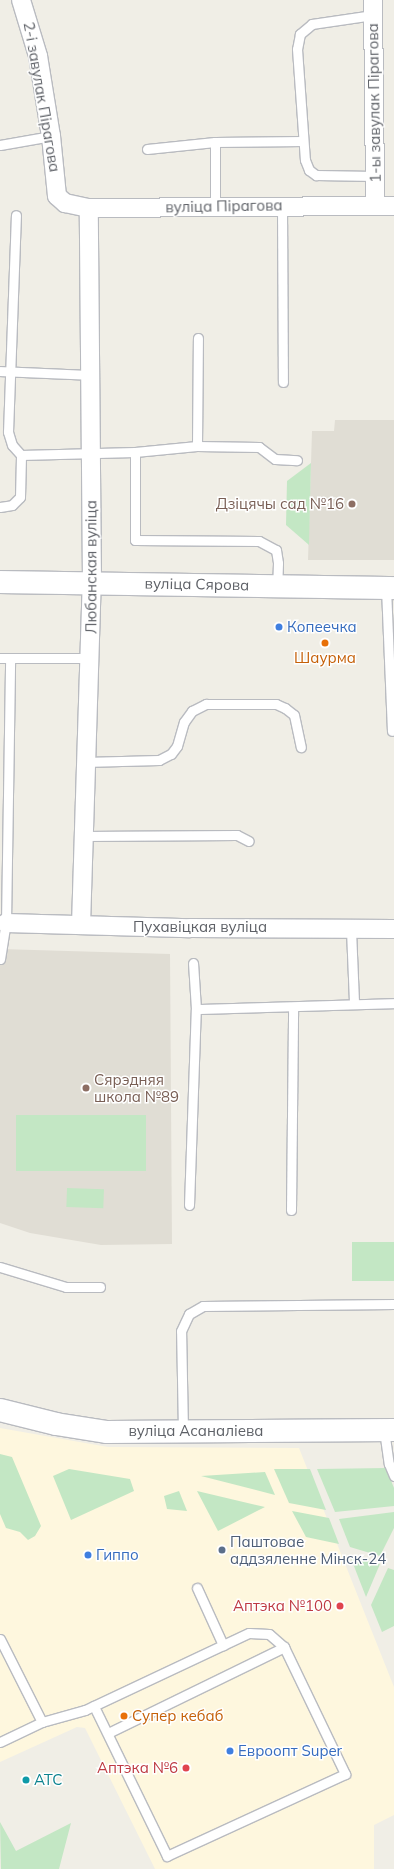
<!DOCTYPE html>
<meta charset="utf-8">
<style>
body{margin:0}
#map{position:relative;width:394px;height:1869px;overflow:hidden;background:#f0eee6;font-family:Mulish,sans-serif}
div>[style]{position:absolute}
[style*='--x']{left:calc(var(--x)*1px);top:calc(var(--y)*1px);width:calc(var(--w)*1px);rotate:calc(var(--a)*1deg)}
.commercial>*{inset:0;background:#fef7de}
.education>*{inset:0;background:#e0ddd4}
.green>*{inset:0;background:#c3e7c4;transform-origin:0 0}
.roads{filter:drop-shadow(1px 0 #b9bbc0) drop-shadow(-1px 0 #b9bbc0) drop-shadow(0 1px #b9bbc0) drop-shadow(0 -1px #b9bbc0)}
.lane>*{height:9px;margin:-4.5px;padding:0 4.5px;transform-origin:4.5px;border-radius:4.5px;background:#fff}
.street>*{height:18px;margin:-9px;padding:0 9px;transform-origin:9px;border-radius:9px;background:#fff}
.secondary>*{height:22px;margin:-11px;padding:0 11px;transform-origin:11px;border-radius:11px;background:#fff}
.dots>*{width:11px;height:11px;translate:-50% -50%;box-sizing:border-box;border:2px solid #fff;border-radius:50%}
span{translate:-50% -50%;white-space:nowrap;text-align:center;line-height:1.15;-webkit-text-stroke:3px #fff;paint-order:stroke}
.street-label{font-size:15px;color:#5e6167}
.education-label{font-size:15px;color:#785e54}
.right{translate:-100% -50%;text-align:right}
.left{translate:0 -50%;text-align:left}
.shop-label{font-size:15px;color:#366cbe}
.food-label{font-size:15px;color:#c56008}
.service-label{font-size:15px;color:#4e5e75}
.health-label{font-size:15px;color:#be3a42}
.culture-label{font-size:15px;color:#0d838f}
</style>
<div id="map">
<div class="commercial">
<div style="clip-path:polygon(0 1428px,108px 1447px,299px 1448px,394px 1687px,394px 1815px,374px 1825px,374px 1869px,155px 1869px,85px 1728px,77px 1727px,0 1762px)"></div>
</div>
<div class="education">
<div style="clip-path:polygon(335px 420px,394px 420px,394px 560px,308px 560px,312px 431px,334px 431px)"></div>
<div style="clip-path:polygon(0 949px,170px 954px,172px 1244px,101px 1245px,30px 1233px,0 1223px)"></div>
</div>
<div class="green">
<div style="clip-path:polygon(311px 463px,309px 545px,286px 525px,287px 481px)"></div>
<div style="left:16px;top:1115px;width:130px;height:56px"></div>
<div style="left:67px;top:1188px;width:37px;height:19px;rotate:2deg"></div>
<div style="left:394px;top:1242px;width:39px;height:42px;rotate:90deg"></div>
<div style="clip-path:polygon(0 1454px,12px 1457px,41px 1526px,35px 1536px,28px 1540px,20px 1532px,6px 1528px,0 1514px)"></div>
<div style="clip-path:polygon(386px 1468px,394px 1488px,394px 1506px,335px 1512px,317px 1469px)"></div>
<div style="clip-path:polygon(69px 1469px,130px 1479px,134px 1491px,71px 1520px,53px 1476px)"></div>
<div style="clip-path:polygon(274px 1469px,310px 1469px,326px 1510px,289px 1503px)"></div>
<div style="clip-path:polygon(265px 1472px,275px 1495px,201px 1476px)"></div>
<div style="clip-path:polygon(179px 1491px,187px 1511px,167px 1509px,164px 1496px)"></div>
<div style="clip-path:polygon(197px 1491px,265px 1507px,218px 1531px)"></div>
<div style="clip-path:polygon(292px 1511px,329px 1518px,339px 1544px,306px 1537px)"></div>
<div style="clip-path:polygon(394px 1512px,394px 1528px,380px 1556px,350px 1547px,339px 1519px)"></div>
<div style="clip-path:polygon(350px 1556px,380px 1564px,366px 1597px)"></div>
<div style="clip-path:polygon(388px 1568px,394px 1570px,394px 1626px,382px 1632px,371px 1605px)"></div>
<div style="clip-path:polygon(0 1822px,16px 1851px,71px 1823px,59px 1869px,1px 1869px)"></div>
</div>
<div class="roads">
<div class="lane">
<div style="--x:373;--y:15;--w:62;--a:171.6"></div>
<div style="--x:312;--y:24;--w:16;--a:140"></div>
<div style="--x:300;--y:34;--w:15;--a:101"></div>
<div style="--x:297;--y:49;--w:111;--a:85.9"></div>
<div style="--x:305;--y:160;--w:11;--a:68"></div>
<div style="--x:309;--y:170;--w:9;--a:36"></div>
<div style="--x:316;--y:175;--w:59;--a:1"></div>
<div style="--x:0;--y:145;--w:52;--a:-10"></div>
<div style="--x:147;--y:149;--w:68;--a:-5.9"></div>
<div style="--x:215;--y:142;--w:88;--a:-0.7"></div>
<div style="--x:282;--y:205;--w:177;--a:89.7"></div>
<div style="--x:215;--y:207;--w:65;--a:-90"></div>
<div style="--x:0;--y:371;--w:90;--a:2.5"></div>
<div style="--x:197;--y:446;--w:108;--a:-89.5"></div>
<div style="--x:135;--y:452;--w:62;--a:-5.5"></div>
<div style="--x:197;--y:446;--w:62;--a:0.9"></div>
<div style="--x:259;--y:447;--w:20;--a:37"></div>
<div style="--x:275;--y:459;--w:22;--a:3"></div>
<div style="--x:21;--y:455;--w:114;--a:-1.5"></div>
<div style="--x:135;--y:452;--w:88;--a:90"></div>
<div style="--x:135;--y:540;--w:124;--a:0.5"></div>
<div style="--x:259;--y:541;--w:19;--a:28"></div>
<div style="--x:276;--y:550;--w:13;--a:81"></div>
<div style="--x:278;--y:563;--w:23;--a:92"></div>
<div style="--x:0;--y:507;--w:12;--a:-9"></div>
<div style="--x:12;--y:505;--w:11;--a:-45"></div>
<div style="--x:20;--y:497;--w:42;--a:-88.6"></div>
<div style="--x:21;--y:455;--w:13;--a:-132"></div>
<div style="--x:12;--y:445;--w:14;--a:-107"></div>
<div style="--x:8;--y:432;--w:217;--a:-87.9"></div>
<div style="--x:386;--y:588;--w:143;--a:87.6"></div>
<div style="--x:0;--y:658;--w:90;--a:0"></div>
<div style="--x:84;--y:762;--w:75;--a:-1.5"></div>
<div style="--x:159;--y:760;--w:13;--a:-27"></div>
<div style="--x:171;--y:754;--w:10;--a:-53"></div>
<div style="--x:177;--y:746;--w:25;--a:-74"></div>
<div style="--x:184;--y:722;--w:14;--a:-54"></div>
<div style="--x:192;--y:711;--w:16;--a:-27"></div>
<div style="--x:206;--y:704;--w:70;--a:0"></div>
<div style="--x:276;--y:704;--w:10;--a:24"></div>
<div style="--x:285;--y:708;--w:11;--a:38"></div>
<div style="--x:294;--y:715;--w:33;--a:78"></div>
<div style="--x:84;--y:836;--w:153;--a:-0.4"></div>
<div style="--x:237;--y:835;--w:13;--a:27"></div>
<div style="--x:351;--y:930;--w:73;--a:87.6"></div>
<div style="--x:0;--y:959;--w:36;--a:-81"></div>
<div style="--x:6;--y:923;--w:265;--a:-89.1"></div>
<div style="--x:196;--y:1009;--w:198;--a:-1.7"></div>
<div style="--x:189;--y:1205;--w:196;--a:-88"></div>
<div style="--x:196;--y:1009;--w:46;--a:-93.7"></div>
<div style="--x:291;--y:1210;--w:203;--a:-89.4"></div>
<div style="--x:0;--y:1267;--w:69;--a:16.9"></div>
<div style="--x:66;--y:1287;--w:34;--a:0"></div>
<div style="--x:384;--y:1430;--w:34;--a:82"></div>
<div style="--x:389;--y:1464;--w:13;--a:67"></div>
<div style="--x:183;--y:1431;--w:100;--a:-91.1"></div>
<div style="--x:181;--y:1331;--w:19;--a:-65"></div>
<div style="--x:189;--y:1314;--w:16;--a:-30"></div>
<div style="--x:203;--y:1306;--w:191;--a:-0.6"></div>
<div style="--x:197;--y:1588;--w:63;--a:65.5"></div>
<div style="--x:0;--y:1639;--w:93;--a:63.2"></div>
<div style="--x:42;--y:1722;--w:45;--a:-15.6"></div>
<div style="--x:85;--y:1710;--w:181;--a:-25.2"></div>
<div style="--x:249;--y:1633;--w:20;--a:3"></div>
<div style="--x:269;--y:1634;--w:20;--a:41"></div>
<div style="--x:284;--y:1647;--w:141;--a:64.3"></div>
<div style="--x:345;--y:1774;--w:196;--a:155.3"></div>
<div style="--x:167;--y:1856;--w:167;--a:-116"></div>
<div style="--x:108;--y:1733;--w:196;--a:-26"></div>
<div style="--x:0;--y:1742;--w:47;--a:-25.5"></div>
</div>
<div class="street">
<div style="--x:21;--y:0;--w:59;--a:73.1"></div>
<div style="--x:38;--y:56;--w:81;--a:80.8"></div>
<div style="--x:51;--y:136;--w:60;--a:84.3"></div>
<div style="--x:57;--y:196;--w:11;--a:41"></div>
<div style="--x:65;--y:203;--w:25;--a:12"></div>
<div style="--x:89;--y:208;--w:305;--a:-0.4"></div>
<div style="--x:373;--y:0;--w:205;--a:89.4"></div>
<div style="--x:6;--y:923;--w:184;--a:1.6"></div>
<div style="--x:190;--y:928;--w:204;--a:0.3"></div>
<div style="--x:81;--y:925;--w:343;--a:-88.2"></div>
<div style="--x:92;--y:582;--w:374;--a:-90.5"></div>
</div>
<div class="secondary">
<div style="--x:0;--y:582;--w:394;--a:0.9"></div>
<div style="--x:0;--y:1410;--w:58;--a:14"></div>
<div style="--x:56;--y:1424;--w:52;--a:8.9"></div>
<div style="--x:107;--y:1432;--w:287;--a:-0.4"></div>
</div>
</div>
<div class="dots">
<div style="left:352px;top:504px;background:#8d6e63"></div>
<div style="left:279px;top:627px;background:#3f7fe0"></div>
<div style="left:325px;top:643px;background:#e8710a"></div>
<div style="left:86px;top:1088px;background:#8d6e63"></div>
<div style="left:222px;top:1550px;background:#5c6f8a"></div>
<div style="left:88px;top:1555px;background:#3f7fe0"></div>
<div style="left:340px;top:1606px;background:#e0444e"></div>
<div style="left:124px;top:1716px;background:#e8710a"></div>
<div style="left:230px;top:1751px;background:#3f7fe0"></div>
<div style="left:186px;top:1768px;background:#e0444e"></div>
<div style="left:26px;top:1780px;background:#0f9aa8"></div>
</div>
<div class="street-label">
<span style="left:42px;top:97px;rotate:80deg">2-і завулак Пірагова</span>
<span style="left:374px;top:103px;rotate:-91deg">1-ы завулак Пірагова</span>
<span style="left:224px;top:206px;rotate:-1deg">вуліца Пірагова</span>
<span style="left:91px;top:567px;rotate:-90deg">Любанская вуліца</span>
<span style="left:197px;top:584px;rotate:1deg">вуліца Сярова</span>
<span style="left:200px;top:927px">Пухавіцкая вуліца</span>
<span style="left:196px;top:1431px">вуліца Асаналіева</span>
</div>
<div class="education-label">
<span class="right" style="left:344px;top:504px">Дзіцячы сад №16</span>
<span class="left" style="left:94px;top:1088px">Сярэдняя<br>школа №89</span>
</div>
<div class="shop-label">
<span class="left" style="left:287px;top:627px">Копеечка</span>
<span class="left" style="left:96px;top:1555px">Гиппо</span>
<span class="left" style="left:238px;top:1751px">Евроопт Super</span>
</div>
<div class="food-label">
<span style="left:325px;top:658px">Шаурма</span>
<span class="left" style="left:132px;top:1716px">Супер кебаб</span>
</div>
<div class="service-label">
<span class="left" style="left:230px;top:1550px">Паштовае<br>аддзяленне Мінск-24</span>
</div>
<div class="health-label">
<span class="right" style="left:332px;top:1606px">Аптэка №100</span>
<span class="right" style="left:178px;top:1768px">Аптэка №6</span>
</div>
<div class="culture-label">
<span class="left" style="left:34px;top:1780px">АТС</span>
</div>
</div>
